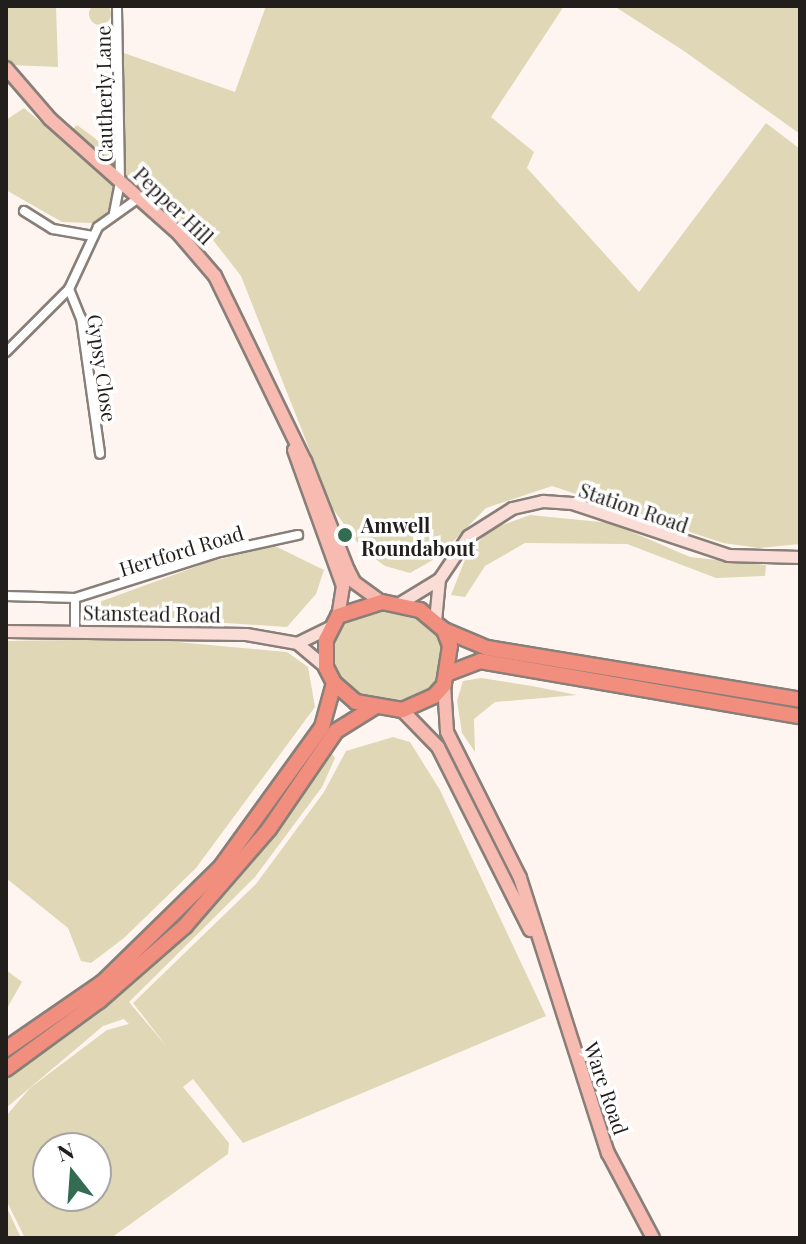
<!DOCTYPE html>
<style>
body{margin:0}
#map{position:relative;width:806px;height:1244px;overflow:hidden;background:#fff5f0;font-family:"Playfair Display",serif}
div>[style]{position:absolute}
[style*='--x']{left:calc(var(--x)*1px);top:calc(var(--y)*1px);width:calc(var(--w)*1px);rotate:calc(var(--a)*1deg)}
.green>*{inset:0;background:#dfd7b5}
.round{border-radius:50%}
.roads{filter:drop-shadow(2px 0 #897f79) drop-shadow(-2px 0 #897f79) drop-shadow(0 2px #897f79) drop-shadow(0 -2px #897f79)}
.street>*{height:8px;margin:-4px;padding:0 4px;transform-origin:4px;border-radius:4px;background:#fff}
.secondary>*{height:11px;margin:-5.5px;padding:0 5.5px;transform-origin:5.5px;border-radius:5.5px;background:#fbddd8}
.primary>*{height:12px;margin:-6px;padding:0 6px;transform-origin:6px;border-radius:6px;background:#f7bbb2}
.highway>*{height:14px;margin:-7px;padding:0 7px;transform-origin:7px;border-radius:7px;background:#f18e7e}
.dots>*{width:22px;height:22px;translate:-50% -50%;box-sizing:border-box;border:4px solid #fff;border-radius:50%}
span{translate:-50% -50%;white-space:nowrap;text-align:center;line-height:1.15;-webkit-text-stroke:7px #fff;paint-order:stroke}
.street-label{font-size:20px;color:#221e1c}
.poi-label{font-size:20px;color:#221e1c;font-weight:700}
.left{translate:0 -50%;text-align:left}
.frame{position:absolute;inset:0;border:8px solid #221e1c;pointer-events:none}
.north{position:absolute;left:32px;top:1132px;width:80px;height:80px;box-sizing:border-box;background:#fff;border:2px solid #a7a5a4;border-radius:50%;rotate:343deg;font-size:22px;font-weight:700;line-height:32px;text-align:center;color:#221e1c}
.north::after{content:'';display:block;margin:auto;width:28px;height:36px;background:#346c53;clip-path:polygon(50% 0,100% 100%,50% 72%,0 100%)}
</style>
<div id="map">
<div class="green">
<div class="round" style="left:89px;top:3px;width:22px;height:22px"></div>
<div style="clip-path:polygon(6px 6px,56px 6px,58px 67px,11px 65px,6px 58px)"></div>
<div style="clip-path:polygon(266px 6px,564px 6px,491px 117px,534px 152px,527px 168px,639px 292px,766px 123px,800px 149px,800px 544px,759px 548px,723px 543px,552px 486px,486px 508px,438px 557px,410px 573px,385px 566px,362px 549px,333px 509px,241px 276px,202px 226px,196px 241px,125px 176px,124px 53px,235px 92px)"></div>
<div style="clip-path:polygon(614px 6px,800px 6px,800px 134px,684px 51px)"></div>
<div style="clip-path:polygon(24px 108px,117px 187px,115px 206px,105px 215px,92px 223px,62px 222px,6px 190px,6px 120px)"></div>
<div style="clip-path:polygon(77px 125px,115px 153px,115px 166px,71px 131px)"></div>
<div style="clip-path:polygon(530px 515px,611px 523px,690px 557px,766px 565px,765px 576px,716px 578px,627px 544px,525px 543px,485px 566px,465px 597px,451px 595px,468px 552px,491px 529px)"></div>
<div style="clip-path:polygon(275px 546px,324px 570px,316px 594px,287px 627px,89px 614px,91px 605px,209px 562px)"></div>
<div style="clip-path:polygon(375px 607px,411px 612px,436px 629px,443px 642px,444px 672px,432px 692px,397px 706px,352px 695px,333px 671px,332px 640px,339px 627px,349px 617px)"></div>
<div style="clip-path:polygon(145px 639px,287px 652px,308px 667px,315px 707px,196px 868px,124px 938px,91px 963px,81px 961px,68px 928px,6px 878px,6px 641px)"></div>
<div style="clip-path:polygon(481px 678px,532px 686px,577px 695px,495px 702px,474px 719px,475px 752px,462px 733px,457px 701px,463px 681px)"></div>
<div style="clip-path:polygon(evenodd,393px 737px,410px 742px,440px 790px,546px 1016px,243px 1143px,193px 1079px,183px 1087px,229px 1143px,228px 1154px,111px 1238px,25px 1238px,6px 1200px,6px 1116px,30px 1088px,107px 1030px,129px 1024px,124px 1019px,103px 1026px,6px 1108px,6px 1078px,91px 1015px,205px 914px,332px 754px,335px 758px,322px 787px,255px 877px,129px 1002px,167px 1047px,133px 1003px,256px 884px,324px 792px,346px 751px,393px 737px,48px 1148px,96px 1148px,96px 1196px,48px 1196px,48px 1148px)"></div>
<div style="clip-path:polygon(6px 970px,22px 982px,6px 1010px)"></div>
<div style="clip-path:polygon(6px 1206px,21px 1238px,6px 1238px)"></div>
</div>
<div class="roads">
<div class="street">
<div style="--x:24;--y:211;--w:34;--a:32"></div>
<div style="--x:53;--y:229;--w:39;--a:10"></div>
<div style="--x:114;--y:213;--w:33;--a:-79"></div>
<div style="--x:120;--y:181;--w:175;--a:-91"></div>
<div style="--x:69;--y:289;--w:31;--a:68"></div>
<div style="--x:81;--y:318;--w:137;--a:82"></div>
<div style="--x:6;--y:352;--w:89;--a:-45"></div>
<div style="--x:69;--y:289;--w:68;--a:-64.9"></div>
<div style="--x:98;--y:227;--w:52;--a:-35.5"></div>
<div style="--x:6;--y:596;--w:69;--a:1.7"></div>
<div style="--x:75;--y:598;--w:152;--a:-17.6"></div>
<div style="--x:220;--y:552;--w:80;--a:-12.3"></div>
<div style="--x:75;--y:629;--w:31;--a:-90"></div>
</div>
<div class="secondary">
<div style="--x:398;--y:604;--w:48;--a:-31.4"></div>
<div style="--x:435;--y:621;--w:42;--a:-84.6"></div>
<div style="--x:439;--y:579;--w:52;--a:-56"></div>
<div style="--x:468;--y:536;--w:52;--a:-32.5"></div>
<div style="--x:512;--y:508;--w:32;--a:-13"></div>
<div style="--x:543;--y:501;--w:29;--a:4"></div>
<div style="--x:572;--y:503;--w:164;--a:18.4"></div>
<div style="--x:728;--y:555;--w:72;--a:1.6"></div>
<div style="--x:6;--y:631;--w:240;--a:0.7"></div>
<div style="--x:246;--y:634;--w:52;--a:10"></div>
<div style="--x:297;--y:643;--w:38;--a:40"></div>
<div style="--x:297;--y:643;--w:37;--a:-26"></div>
</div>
<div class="primary">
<div style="--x:6;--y:68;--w:67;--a:49.2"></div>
<div style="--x:50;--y:119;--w:173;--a:41.7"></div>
<div style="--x:179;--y:234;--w:55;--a:49.4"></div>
<div style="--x:215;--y:276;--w:206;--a:64.1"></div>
<div style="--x:305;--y:461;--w:117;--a:68.5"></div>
<div style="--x:348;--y:570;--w:13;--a:63"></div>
<div style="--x:354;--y:582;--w:34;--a:36"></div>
<div style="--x:294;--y:450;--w:145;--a:70.2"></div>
<div style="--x:343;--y:586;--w:30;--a:99"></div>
<div style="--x:444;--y:685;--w:47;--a:86.3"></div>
<div style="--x:447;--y:732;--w:163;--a:63.4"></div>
<div style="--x:520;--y:878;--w:289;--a:72.3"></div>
<div style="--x:608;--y:1153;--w:96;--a:62.1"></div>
<div style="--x:402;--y:710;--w:52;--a:45.8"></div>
<div style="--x:438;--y:747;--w:205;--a:63.3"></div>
</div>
<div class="highway">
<div style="--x:382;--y:602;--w:39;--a:12"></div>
<div style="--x:420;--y:610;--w:31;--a:40"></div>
<div style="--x:444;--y:630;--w:17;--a:69"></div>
<div style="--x:450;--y:646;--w:39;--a:99"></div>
<div style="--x:444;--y:685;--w:15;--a:132"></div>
<div style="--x:434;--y:696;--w:35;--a:156"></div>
<div style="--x:402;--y:710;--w:47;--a:-170.1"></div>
<div style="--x:356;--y:702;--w:29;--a:-139"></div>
<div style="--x:334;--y:683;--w:18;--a:-117"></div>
<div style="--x:326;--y:667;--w:27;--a:-90"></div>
<div style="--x:326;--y:640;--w:27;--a:-63"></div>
<div style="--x:338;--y:616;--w:46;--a:-17.7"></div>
<div style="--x:444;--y:630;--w:47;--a:22.7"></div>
<div style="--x:487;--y:648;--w:317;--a:9.4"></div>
<div style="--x:449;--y:673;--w:33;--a:-21"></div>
<div style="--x:480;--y:661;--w:325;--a:9.8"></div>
<div style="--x:6;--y:1049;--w:118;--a:-34.6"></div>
<div style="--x:103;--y:982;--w:163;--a:-44.3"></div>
<div style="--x:220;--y:868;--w:174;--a:-54.1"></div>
<div style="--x:322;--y:727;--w:46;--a:-74.7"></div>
<div style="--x:6;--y:1069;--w:115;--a:-36.2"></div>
<div style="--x:99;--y:1001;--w:114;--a:-41.1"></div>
<div style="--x:185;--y:926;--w:128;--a:-49.1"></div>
<div style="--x:269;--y:829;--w:119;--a:-55.6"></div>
<div style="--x:336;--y:731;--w:44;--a:-31.9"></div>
</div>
</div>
<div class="dots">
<div style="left:345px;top:535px;background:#346c53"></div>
</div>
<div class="street-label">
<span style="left:103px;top:94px;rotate:-91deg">Cautherly Lane</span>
<span style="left:174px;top:205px;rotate:44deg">Pepper Hill</span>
<span style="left:103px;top:368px;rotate:82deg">Gypsy Close</span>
<span style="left:634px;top:507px;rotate:19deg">Station Road</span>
<span style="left:181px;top:550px;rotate:-17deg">Hertford Road</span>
<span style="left:152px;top:613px;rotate:1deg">Stanstead Road</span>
<span style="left:607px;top:1088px;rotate:71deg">Ware Road</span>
</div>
<div class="poi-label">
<span class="left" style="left:361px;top:536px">Amwell<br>Roundabout</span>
</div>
<div class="frame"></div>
<div class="north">N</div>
</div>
